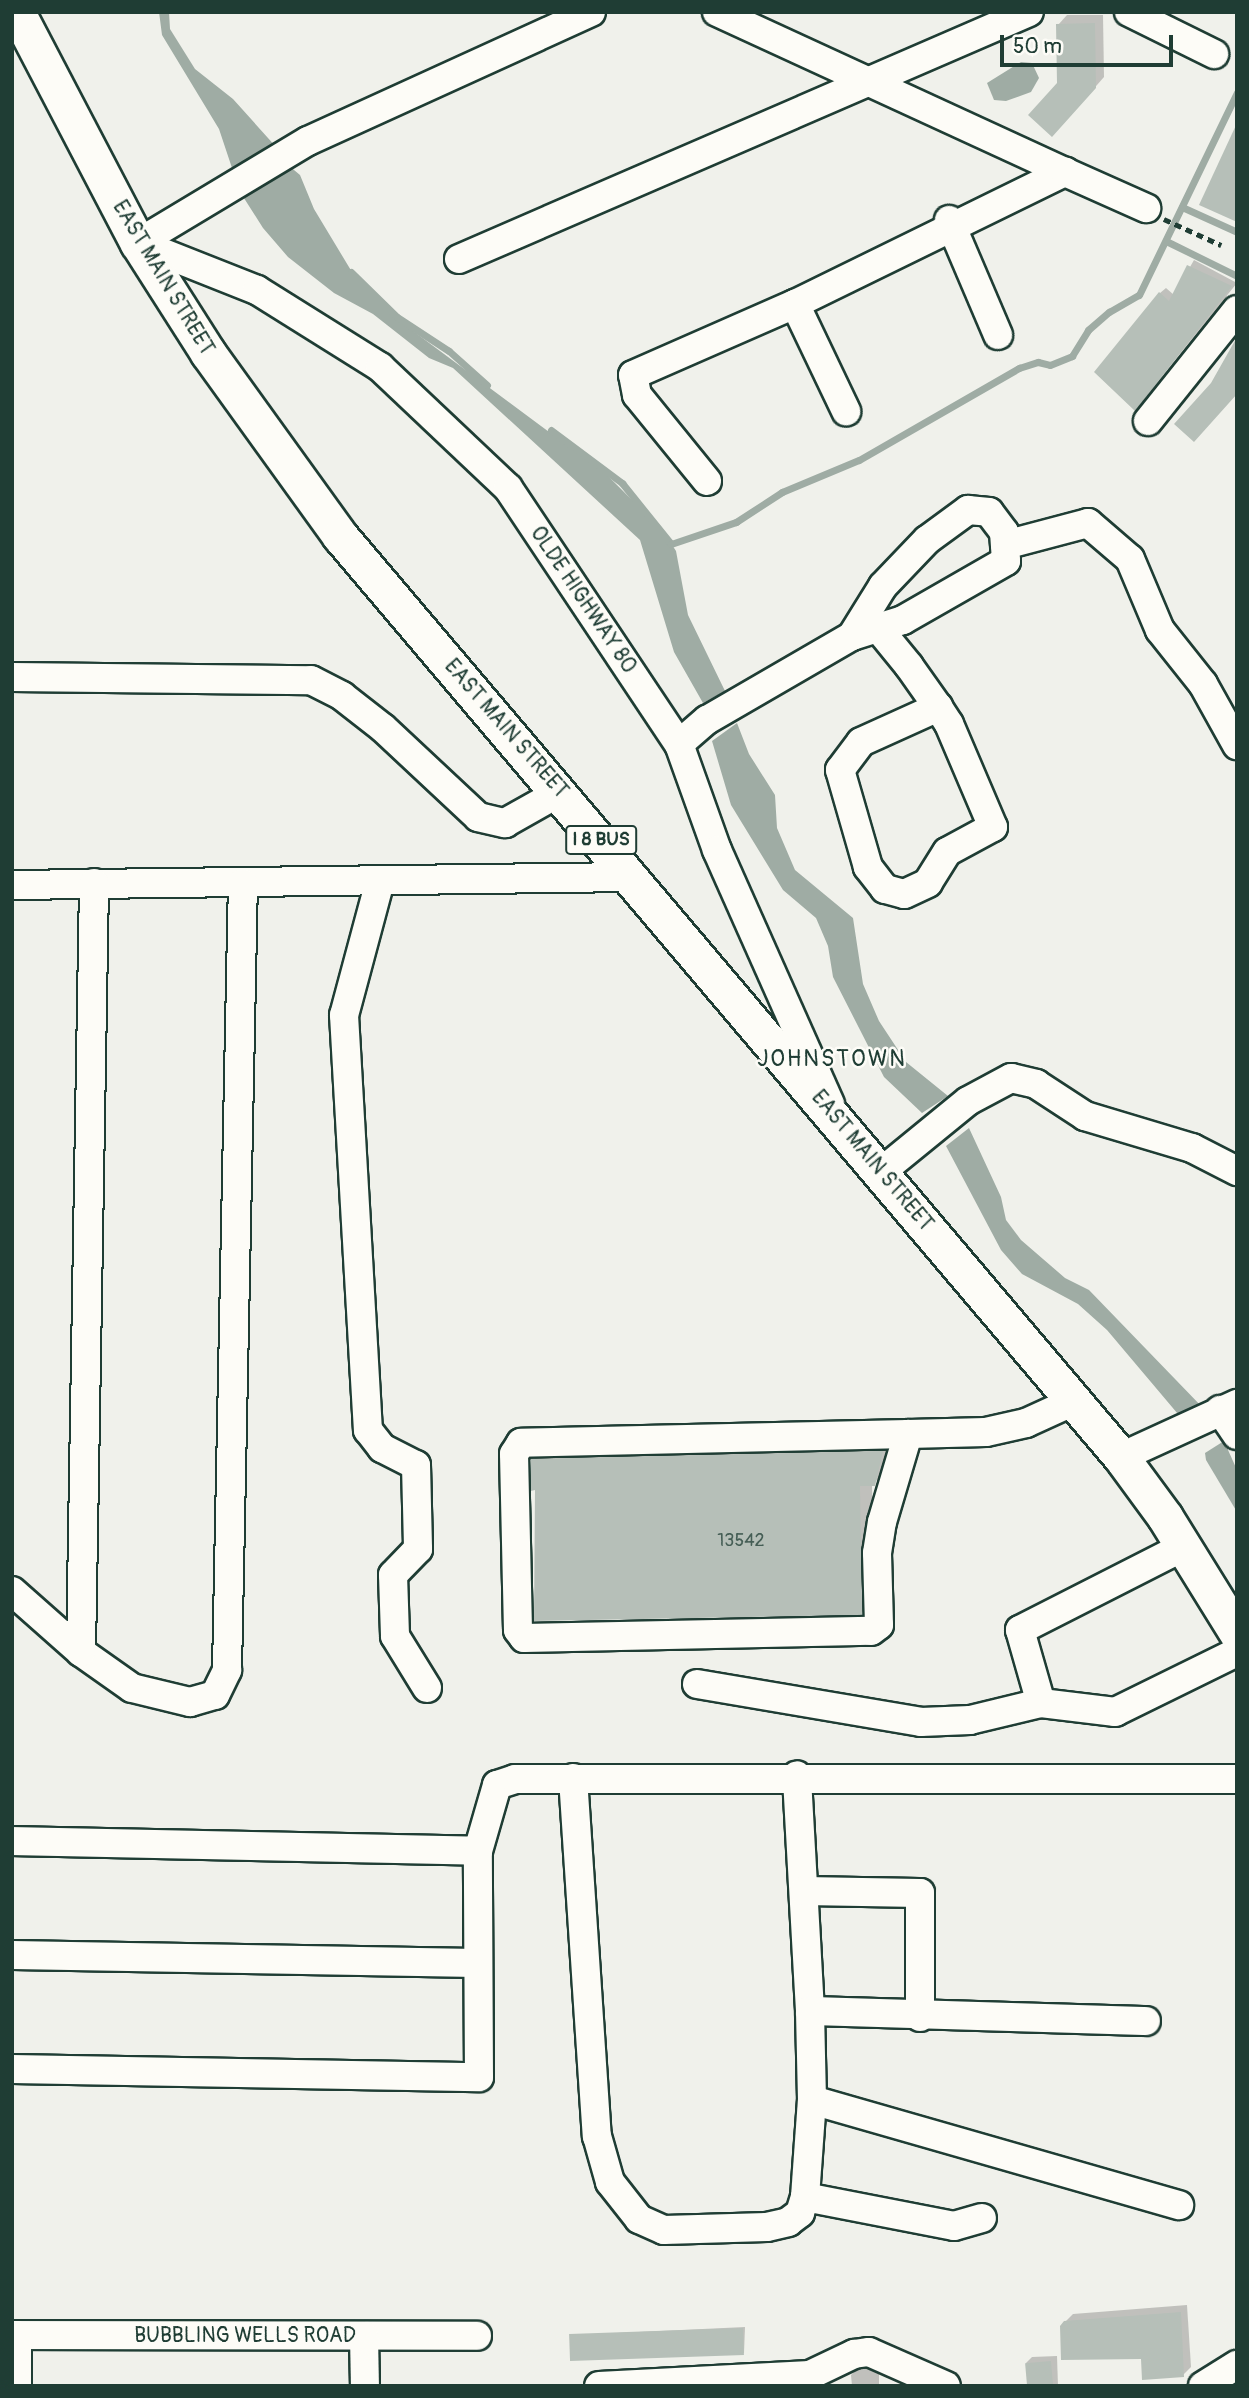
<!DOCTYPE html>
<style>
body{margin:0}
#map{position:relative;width:1249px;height:2398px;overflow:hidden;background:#f0f1eb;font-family:Pangolin,sans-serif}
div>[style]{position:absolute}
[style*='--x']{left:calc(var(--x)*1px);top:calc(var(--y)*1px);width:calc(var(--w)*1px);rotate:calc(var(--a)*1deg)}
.water>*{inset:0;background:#9faca4}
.shadow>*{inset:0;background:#0003}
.stream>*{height:7px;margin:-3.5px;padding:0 3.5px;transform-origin:3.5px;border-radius:3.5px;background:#9faca4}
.building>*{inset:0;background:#b6bfb8;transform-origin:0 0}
.path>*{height:4.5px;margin-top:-2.25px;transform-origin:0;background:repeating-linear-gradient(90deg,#1f3d34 0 7px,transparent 0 12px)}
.roads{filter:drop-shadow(2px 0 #1f3d34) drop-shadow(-2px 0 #1f3d34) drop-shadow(0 2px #1f3d34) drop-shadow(0 -2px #1f3d34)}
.minor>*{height:28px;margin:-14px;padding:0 14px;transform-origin:14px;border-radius:14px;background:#fdfcf7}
.major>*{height:35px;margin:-17.5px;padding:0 17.5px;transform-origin:17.5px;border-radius:17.5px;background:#fdfcf7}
span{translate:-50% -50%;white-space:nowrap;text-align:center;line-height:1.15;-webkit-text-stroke:5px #fdfcf7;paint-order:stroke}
.number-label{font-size:18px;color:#455e55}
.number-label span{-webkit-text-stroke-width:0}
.shield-label span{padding:2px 5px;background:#fdfcf7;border:2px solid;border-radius:5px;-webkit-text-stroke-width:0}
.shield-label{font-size:19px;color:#1f3d34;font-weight:700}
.street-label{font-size:21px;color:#1f3d34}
.neighbourhood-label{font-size:23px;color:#1f3d34;letter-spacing:2px}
.frame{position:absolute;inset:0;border:14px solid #1f3d34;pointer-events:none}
.scale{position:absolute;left:1000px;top:35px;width:173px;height:32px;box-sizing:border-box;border:4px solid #1f3d34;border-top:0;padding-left:9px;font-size:21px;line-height:24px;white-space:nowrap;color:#1f3d34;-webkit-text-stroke:5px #fdfcf7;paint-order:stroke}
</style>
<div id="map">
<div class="water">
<div style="clip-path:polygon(159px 12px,169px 12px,170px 29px,195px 69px,233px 99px,277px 148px,233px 171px,219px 129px,162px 35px)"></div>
<div style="clip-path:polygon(1021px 62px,1032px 63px,1039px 78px,1031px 92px,1006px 101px,994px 100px,987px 83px)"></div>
<div style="clip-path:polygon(288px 165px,300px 175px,314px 209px,355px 277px,409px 328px,607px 475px,663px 531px,676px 551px,688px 615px,725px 691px,703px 703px,674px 652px,640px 540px,453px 368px,429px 358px,373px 314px,334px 293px,288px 257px,263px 228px,242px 195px)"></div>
<div style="clip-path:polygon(737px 723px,749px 754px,775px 795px,777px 828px,795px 870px,853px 918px,863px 984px,879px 1021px,906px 1062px,948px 1096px,922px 1113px,884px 1077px,833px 977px,828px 946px,816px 918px,783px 890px,731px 805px,712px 741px)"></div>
<div style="clip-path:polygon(969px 1128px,1001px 1197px,1006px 1220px,1021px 1240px,1065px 1278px,1089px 1290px,1204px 1409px,1183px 1420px,1107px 1330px,1078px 1304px,1022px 1274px,1001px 1250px,946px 1146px)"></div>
<div style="clip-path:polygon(1224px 1441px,1237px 1470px,1237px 1512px,1206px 1460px,1205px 1453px)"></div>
</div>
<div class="shadow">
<div style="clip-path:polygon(1067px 15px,1103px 15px,1104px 77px,1061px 126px,1058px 25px)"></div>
<div style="clip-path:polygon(1194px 260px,1237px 283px,1140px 403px,1160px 293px,1166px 288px,1174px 295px)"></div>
<div style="clip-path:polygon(894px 1440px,887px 1472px,872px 1484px,874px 1601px,861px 1613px,537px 1489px,533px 1460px,545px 1448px)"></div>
<div style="clip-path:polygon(1187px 2305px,1191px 2367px,1183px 2375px,1065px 2322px,1073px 2314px)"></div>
<div style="clip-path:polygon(745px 2327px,744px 2353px,571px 2338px,574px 2335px)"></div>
<div style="clip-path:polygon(1057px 2356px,1058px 2386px,1028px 2386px,1026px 2363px,1032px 2357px)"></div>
<div style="clip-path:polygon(879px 2368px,879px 2386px,852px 2386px,851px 2375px,857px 2369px)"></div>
</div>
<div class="stream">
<div style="--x:1182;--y:207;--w:60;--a:24.4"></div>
<div style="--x:1166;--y:241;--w:79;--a:26.2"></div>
<div style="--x:351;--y:272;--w:64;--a:44.4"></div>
<div style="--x:397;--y:317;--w:62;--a:33.2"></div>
<div style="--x:449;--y:351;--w:51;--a:41.8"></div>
<div style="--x:551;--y:430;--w:89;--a:36.7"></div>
<div style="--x:622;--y:483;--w:78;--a:51.2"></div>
<div style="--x:671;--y:544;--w:69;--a:-18.7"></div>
<div style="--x:736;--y:522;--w:55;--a:-33.1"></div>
<div style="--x:782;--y:492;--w:83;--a:-22.6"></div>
<div style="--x:859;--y:460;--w:185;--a:-29.9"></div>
<div style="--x:1019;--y:368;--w:20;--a:-18"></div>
<div style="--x:1038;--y:362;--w:12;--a:14"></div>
<div style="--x:1050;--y:365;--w:24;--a:-22"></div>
<div style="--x:1072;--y:356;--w:31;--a:-58"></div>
<div style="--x:1088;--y:330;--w:28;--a:-41"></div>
<div style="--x:1109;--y:312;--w:34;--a:-30"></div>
<div style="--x:1139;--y:295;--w:225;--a:-64.2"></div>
</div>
<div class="building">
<div style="clip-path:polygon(1095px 23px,1096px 88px,1052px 137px,1028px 115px,1057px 83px,1056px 24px)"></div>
<div style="clip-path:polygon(1237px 123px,1237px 222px,1199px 205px)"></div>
<div style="clip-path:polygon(1187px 265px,1232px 286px,1135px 411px,1094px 372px,1159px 292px,1169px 301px)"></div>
<div style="clip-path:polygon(1237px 337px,1237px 394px,1194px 442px,1174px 424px,1211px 383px)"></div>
<div style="clip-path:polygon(883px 1451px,875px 1486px,860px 1486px,862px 1615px,534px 1621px,535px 1490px,531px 1491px,531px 1459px)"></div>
<div style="clip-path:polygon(1181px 2312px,1184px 2377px,1142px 2380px,1141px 2359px,1061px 2360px,1060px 2326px,1064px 2321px)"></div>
<div style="left:743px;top:2328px;width:27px;height:174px;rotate:88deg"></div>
<div style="left:1051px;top:2361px;width:25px;height:26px;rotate:85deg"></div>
</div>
<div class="path">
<div style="--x:1164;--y:219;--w:63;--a:24.5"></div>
</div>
<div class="roads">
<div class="minor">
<div style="--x:717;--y:12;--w:383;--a:24.7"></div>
<div style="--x:1129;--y:12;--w:95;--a:26.3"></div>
<div style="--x:949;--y:220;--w:125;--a:66.9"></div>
<div style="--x:138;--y:243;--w:128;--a:21.6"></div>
<div style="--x:257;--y:290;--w:145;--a:32"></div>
<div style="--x:380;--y:367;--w:176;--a:43.4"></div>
<div style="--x:508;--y:488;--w:308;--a:56.3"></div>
<div style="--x:679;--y:744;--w:113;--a:70.3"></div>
<div style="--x:717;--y:850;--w:278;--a:66"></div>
<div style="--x:138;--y:243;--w:198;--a:-31"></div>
<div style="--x:308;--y:141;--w:311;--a:-24.5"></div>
<div style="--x:459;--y:259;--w:621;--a:-23.43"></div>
<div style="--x:795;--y:304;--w:119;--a:64.5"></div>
<div style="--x:1148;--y:421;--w:142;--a:-51.3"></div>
<div style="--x:707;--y:481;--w:111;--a:-129.1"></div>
<div style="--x:637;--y:395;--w:20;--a:-101"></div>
<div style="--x:633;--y:375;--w:177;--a:-23.7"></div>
<div style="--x:795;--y:304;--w:301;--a:-26.1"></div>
<div style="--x:1065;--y:172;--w:89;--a:24"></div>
<div style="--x:1005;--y:545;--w:86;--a:-14.8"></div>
<div style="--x:1088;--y:523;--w:55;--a:40.6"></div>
<div style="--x:1130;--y:559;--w:77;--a:67.1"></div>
<div style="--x:1160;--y:630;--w:69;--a:51.5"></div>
<div style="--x:1203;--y:684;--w:70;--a:60.9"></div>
<div style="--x:878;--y:628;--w:49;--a:50.8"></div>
<div style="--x:909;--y:666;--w:50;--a:54.7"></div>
<div style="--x:938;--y:707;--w:20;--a:57"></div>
<div style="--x:949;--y:724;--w:112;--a:66.9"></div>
<div style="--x:993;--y:827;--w:52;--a:151.5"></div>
<div style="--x:947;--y:852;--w:36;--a:122"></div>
<div style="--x:928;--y:883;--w:26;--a:155"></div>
<div style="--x:904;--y:894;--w:20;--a:-165"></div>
<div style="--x:885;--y:889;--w:28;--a:-128"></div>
<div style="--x:868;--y:867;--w:101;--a:-106.1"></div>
<div style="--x:840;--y:770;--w:35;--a:-53"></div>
<div style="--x:861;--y:742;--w:85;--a:-24.4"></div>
<div style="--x:12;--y:677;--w:299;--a:0.6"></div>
<div style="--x:311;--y:680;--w:35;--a:27"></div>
<div style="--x:342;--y:696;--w:52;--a:38"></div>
<div style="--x:383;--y:728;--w:130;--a:43.1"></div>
<div style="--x:478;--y:817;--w:28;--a:13"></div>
<div style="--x:505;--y:823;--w:63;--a:-29.4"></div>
<div style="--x:679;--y:744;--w:37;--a:-41"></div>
<div style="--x:707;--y:720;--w:168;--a:-30.1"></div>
<div style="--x:852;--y:636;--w:59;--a:-58.2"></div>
<div style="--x:883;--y:586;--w:64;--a:-46.3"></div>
<div style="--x:927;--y:540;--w:51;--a:-36.2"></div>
<div style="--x:968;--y:510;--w:21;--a:5"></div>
<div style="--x:989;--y:512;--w:25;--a:53"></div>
<div style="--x:1004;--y:532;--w:29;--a:86"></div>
<div style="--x:1006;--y:561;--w:119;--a:150.2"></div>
<div style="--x:903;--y:620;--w:53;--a:162.6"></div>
<div style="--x:380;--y:881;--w:139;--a:105"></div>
<div style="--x:344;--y:1015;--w:416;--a:86.7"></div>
<div style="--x:368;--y:1430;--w:23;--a:52"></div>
<div style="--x:382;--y:1448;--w:38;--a:27"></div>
<div style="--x:416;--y:1465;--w:84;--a:88.6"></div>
<div style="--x:418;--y:1549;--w:36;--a:134"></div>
<div style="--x:393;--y:1575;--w:61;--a:88.1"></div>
<div style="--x:395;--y:1636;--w:61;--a:58.4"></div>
<div style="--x:12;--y:885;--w:621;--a:-0.74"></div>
<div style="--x:881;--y:1172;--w:112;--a:-39.2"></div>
<div style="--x:968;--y:1101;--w:49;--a:-28.1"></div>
<div style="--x:1011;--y:1078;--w:26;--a:13"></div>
<div style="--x:1036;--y:1084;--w:59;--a:33.1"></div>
<div style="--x:1085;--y:1116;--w:112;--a:16.7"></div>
<div style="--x:1192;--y:1148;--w:51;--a:27.1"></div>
<div style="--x:1220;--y:1410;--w:30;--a:56"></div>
<div style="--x:908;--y:1434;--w:387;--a:178.7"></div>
<div style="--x:521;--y:1443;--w:13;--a:122"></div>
<div style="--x:514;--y:1454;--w:176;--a:88.7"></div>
<div style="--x:518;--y:1630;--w:10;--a:53"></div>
<div style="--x:524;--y:1638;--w:347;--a:-1.2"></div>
<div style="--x:871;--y:1631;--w:10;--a:-37"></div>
<div style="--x:879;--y:1625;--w:72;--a:-91.6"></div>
<div style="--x:877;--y:1553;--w:31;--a:-81"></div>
<div style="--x:882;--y:1522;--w:92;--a:-73.5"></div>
<div style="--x:908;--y:1434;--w:78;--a:-1.5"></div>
<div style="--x:986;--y:1432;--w:41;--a:-12.7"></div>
<div style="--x:1026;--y:1423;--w:53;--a:-24.6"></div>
<div style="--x:1121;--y:1457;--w:128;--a:-24.6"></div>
<div style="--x:1183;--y:1547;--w:183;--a:153"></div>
<div style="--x:1020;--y:1630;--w:76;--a:74"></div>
<div style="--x:1041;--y:1703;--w:75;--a:6.9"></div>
<div style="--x:1115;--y:1712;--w:136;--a:-26.2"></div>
<div style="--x:12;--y:1591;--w:92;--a:41.5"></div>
<div style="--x:81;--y:1652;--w:62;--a:35.2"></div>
<div style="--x:132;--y:1688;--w:60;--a:13.6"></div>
<div style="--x:190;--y:1702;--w:26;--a:-16"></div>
<div style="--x:215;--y:1695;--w:28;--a:-64"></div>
<div style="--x:227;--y:1670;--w:787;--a:-88.84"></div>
<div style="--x:81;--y:1652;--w:769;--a:-89.03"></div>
<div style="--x:697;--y:1684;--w:227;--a:9.6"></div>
<div style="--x:921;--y:1722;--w:49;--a:-2.3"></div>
<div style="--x:970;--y:1720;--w:73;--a:-13.5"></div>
<div style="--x:573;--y:1778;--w:359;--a:86.2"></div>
<div style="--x:597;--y:2136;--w:48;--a:74.2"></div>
<div style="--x:610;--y:2182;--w:47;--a:51.9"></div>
<div style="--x:639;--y:2219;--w:27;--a:24"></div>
<div style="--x:664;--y:2230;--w:103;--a:-1.7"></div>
<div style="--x:767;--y:2227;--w:22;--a:-13"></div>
<div style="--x:788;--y:2222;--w:15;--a:-37"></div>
<div style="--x:800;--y:2213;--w:17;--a:-73"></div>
<div style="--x:805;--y:2197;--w:97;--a:-85.9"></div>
<div style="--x:812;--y:2100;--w:89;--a:-91.3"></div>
<div style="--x:810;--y:2011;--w:236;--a:-93.2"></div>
<div style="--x:12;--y:1841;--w:466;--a:1.2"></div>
<div style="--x:804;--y:1891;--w:116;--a:1"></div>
<div style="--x:920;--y:1893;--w:124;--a:90"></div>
<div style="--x:12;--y:1955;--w:465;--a:1"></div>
<div style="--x:810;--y:2011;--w:336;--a:1.7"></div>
<div style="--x:12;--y:2069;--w:467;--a:1"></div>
<div style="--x:479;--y:2077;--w:226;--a:-90.3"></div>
<div style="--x:478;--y:1851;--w:69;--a:-73.9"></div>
<div style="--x:497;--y:1785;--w:19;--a:-18"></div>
<div style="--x:515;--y:1779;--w:722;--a:0"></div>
<div style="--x:812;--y:2100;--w:382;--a:16"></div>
<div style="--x:805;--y:2197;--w:152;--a:11"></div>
<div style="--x:954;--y:2226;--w:29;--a:-16"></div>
<div style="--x:12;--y:2335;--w:465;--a:0.1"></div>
<div style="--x:364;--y:2336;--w:50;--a:88.9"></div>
<div style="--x:17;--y:2386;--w:51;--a:-90"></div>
<div style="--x:599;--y:2386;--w:211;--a:-3"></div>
<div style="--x:810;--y:2375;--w:49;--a:-25.5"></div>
<div style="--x:854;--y:2354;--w:15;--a:-8"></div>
<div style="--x:869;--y:2352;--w:84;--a:23.8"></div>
<div style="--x:1203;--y:2386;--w:40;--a:-32"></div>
</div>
<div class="major">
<div style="--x:17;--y:12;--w:261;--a:62.4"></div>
<div style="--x:138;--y:243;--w:130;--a:57.5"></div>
<div style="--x:208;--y:353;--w:226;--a:54.2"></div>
<div style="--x:340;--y:536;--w:1208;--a:49.7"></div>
<div style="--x:1121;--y:1457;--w:74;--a:53.7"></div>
<div style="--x:1165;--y:1517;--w:137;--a:58.2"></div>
</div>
</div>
<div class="number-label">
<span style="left:741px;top:1541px">13542</span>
</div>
<div class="shield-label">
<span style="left:601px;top:840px">I 8 BUS</span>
</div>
<div class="street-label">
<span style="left:163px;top:278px;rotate:59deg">EAST MAIN STREET</span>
<span style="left:583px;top:600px;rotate:56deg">OLDE HIGHWAY 80</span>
<span style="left:506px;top:729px;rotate:49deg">EAST MAIN STREET</span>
<span style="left:872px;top:1161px;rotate:50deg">EAST MAIN STREET</span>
<span style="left:245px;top:2336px">BUBBLING WELLS ROAD</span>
</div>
<div class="neighbourhood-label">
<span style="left:832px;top:1059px">JOHNSTOWN</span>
</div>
<div class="frame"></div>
<div class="scale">50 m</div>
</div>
